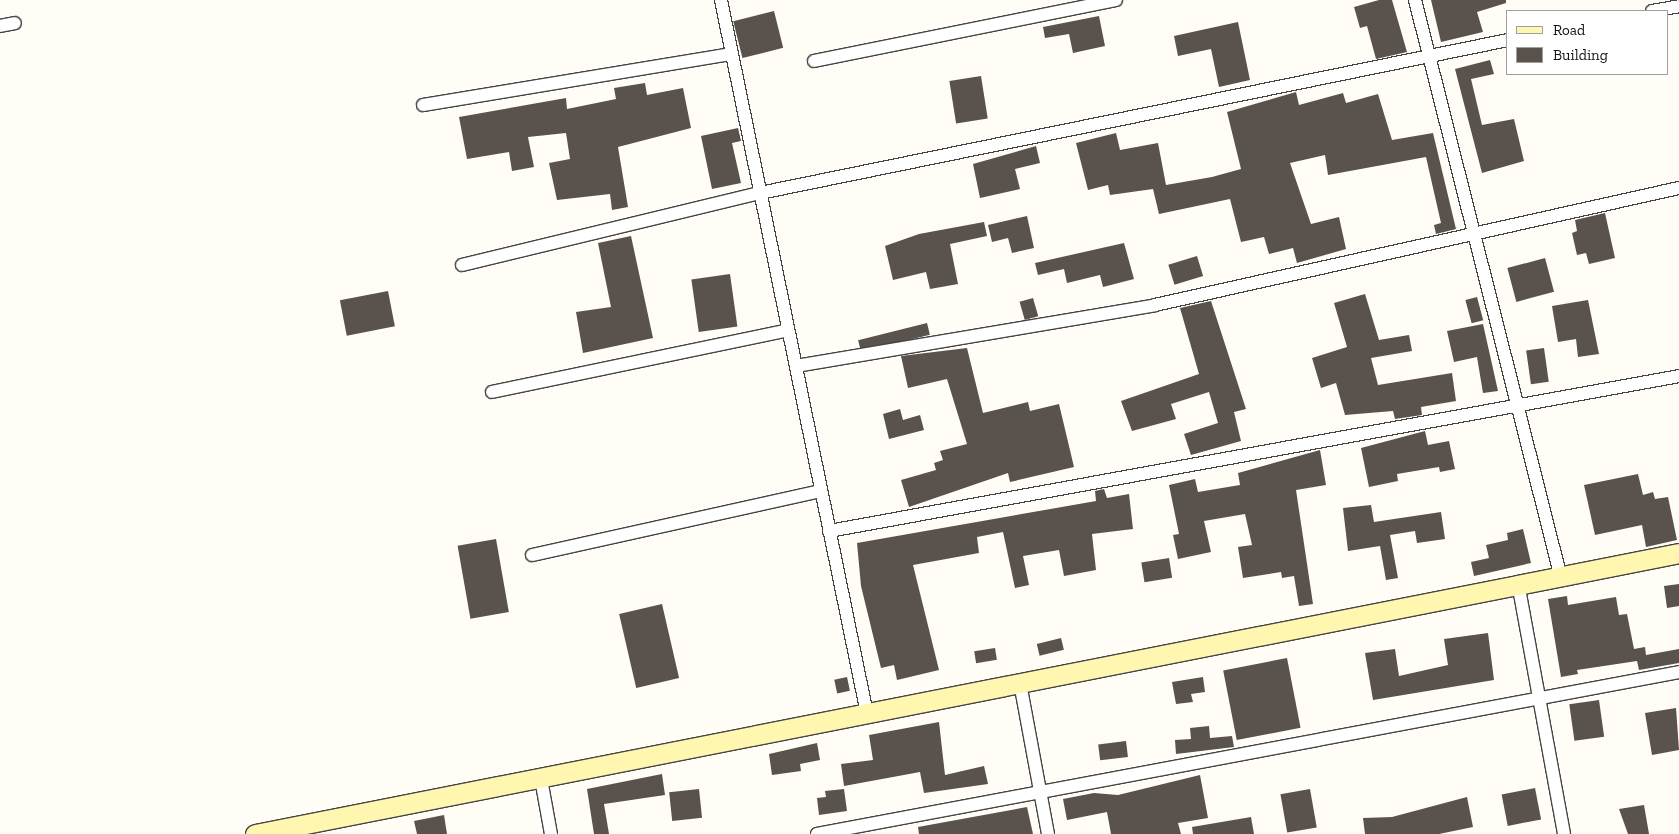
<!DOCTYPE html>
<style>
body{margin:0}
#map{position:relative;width:1679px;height:834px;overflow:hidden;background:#fffdf5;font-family:"Zilla Slab",serif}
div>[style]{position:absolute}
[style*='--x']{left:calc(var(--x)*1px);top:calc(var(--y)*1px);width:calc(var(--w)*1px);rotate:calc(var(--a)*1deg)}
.building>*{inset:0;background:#5a524d;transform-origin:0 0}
.roads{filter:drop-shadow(1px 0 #444) drop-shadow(-1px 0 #444) drop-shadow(0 1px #444) drop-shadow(0 -1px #444)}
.street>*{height:12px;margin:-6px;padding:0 6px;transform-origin:6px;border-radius:6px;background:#fff}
.secondary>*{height:19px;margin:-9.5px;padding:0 9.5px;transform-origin:9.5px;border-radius:9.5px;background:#fff6b0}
span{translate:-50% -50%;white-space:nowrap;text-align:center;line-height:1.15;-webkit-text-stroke:5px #fff;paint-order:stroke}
.legend{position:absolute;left:1506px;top:10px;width:162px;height:65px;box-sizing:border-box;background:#fff;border:1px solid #a0a0a0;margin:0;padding:6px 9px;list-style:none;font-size:15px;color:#111}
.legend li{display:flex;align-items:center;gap:10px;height:25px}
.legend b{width:25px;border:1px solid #a0a0a0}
</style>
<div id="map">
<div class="building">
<div style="clip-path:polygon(1379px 0,1392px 0,1407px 52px,1376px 59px,1367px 26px,1360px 28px,1354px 7px)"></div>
<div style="clip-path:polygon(1431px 0,1506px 0,1506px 3px,1477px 12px,1483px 32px,1441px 42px)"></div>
<div style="left:774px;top:11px;width:38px;height:42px;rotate:76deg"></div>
<div style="clip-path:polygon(1099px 16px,1105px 46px,1073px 53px,1069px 34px,1045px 38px,1043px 27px)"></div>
<div style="clip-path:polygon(1238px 22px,1250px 80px,1219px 87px,1211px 49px,1178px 56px,1174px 36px)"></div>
<div style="clip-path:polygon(1490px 60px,1494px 74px,1471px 79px,1482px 125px,1514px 119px,1524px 161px,1482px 173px,1455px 69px)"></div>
<div style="left:981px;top:76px;width:43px;height:32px;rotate:81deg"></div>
<div style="clip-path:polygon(645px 83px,647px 95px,683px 88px,691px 128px,618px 147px,628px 207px,612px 210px,610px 194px,557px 200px,549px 163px,570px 159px,566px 133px,528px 137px,534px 167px,512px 171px,509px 152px,467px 159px,459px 117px,566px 98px,567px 109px,616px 99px,614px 88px)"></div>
<div style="clip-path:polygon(1296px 92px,1299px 105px,1343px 93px,1346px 103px,1378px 94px,1392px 140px,1433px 133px,1456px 229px,1436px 234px,1434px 225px,1441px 223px,1426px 157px,1328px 175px,1325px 155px,1290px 163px,1311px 224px,1339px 217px,1346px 249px,1297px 263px,1293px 248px,1269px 254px,1264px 237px,1241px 242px,1230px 199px,1159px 214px,1153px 189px,1110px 195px,1108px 185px,1088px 190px,1076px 143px,1116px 133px,1120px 150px,1158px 143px,1166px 185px,1212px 177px,1241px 169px,1227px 112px)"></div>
<div style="clip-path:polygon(738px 128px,741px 141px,732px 143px,741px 183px,712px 189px,701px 136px)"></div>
<div style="clip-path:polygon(1036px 146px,1040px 163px,1015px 169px,1020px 189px,980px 198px,973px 164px)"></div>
<div style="clip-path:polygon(1605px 213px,1615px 258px,1589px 264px,1586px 253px,1577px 255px,1572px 233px,1577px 231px,1575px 220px)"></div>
<div style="clip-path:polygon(1027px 216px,1034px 248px,1012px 253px,1008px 238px,992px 242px,988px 225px)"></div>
<div style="clip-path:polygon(984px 222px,987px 236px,950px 244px,958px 284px,930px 289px,926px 272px,893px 280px,885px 246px,919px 234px)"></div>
<div style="clip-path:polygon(631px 236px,653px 338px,583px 353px,576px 312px,611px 307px,598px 243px)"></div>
<div style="clip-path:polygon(1124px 243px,1134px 279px,1103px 287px,1100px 275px,1067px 283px,1064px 269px,1038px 275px,1035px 263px)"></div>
<div style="left:1197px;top:256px;width:21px;height:30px;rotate:73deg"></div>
<div style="left:1545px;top:258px;width:35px;height:39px;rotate:75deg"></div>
<div style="left:730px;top:274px;width:53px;height:39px;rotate:82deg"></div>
<div style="left:388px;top:291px;width:36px;height:49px;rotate:79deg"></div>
<div style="clip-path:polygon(1365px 294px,1379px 340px,1409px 335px,1412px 351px,1371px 358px,1378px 385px,1452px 373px,1456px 401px,1421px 407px,1422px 415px,1395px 419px,1393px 411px,1345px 415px,1336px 383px,1321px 388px,1312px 358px,1347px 347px,1334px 303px)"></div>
<div style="left:1477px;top:297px;width:24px;height:12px;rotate:75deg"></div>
<div style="left:1033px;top:298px;width:19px;height:14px;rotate:74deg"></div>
<div style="clip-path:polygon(1588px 300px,1599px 354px,1578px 357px,1576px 339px,1558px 342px,1552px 306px)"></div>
<div style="clip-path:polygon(1211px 301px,1246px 409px,1234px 412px,1241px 441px,1191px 455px,1184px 434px,1218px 423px,1209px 392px,1171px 404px,1176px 419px,1132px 431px,1121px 401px,1199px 374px,1180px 308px)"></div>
<div style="left:927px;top:323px;width:12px;height:71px;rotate:76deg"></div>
<div style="clip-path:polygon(1483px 324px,1498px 391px,1483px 393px,1477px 357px,1454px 362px,1447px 331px)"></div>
<div style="clip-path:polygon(967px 348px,983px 413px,1028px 402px,1030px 411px,1059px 404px,1074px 467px,1010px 482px,1008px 473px,909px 507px,901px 480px,936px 470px,934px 463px,943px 460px,940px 451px,967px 444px,947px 379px,908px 388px,901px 356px)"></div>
<div style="left:1544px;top:348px;width:34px;height:18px;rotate:82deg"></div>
<div style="clip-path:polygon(900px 409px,903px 420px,920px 415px,924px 430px,889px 439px,883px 414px)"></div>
<div style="clip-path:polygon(1425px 431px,1428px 445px,1449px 441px,1455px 469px,1440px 472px,1439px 467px,1397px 474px,1398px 481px,1369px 487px,1361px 448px)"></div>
<div style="clip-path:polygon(1320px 450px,1326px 485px,1296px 490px,1313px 604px,1299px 606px,1294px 576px,1282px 578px,1281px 572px,1243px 578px,1238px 547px,1252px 545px,1245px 514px,1204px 521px,1211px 552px,1178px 559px,1173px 535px,1179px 534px,1169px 485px,1195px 479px,1198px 492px,1240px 485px,1238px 473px)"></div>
<div style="clip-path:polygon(1638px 474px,1643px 495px,1653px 492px,1655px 499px,1668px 497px,1677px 540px,1646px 547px,1642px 525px,1595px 535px,1584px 485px)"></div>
<div style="clip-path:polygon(1104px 489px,1107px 498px,1129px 494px,1133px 529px,1092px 534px,1096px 570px,1064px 576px,1059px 550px,1023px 556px,1029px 585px,1015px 588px,1003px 532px,977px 537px,979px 553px,913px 565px,939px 670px,897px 680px,894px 665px,881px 668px,861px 586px,857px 543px,1096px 501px,1095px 491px)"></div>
<div style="clip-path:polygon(1371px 505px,1374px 522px,1441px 512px,1445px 539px,1417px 543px,1415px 531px,1390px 535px,1398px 578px,1386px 580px,1380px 546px,1348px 551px,1343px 508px)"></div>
<div style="clip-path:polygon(1523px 529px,1531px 563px,1474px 576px,1471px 562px,1489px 558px,1486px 545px,1508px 540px,1507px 533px)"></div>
<div style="left:496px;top:539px;width:74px;height:39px;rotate:80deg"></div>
<div style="left:1169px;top:558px;width:20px;height:28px;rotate:81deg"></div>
<div style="clip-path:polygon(1679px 584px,1679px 606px,1667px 608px,1664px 586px)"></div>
<div style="clip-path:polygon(1567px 596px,1568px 605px,1616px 597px,1619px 615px,1627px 614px,1634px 649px,1645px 647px,1646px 655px,1679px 649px,1679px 663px,1639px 670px,1637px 661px,1577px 670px,1578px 674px,1561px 677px,1548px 599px)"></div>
<div style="left:662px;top:604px;width:76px;height:44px;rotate:77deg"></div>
<div style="clip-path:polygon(1488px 633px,1494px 680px,1373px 700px,1365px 653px,1395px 649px,1399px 676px,1448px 665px,1444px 639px)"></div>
<div style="left:1061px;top:638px;width:12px;height:25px;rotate:76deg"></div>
<div style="left:995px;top:648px;width:12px;height:21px;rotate:81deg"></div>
<div style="left:1287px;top:658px;width:71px;height:65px;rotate:79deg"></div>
<div style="left:847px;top:677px;width:14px;height:13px;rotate:78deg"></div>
<div style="clip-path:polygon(1203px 677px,1205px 692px,1191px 694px,1193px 702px,1176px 704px,1172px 682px)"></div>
<div style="left:1599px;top:700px;width:37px;height:30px;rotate:82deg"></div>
<div style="clip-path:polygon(1676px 708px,1679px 750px,1652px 755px,1645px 713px)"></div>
<div style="clip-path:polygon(939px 722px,945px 775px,984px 766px,988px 784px,924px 793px,920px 772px,844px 786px,841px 764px,873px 760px,869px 735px)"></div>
<div style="clip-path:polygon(1209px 726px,1210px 738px,1232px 736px,1234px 747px,1176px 754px,1175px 740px,1191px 739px,1190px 728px)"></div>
<div style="left:1126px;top:741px;width:16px;height:28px;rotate:83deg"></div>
<div style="clip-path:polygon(817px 743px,820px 760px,800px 764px,801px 771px,772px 775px,769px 754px)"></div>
<div style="clip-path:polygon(662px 774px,665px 795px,604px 804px,609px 834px,594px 834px,587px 789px)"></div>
<div style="clip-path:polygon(1200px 775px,1208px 818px,1178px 823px,1181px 834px,1111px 834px,1107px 812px,1067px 820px,1063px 799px,1094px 793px,1118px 795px)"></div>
<div style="left:1535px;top:788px;width:32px;height:34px;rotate:79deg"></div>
<div style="left:699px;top:789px;width:29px;height:30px;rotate:84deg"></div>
<div style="clip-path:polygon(844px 789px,847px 811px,819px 815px,817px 798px,826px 797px,825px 791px)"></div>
<div style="left:1310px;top:789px;width:39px;height:30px;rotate:80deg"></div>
<div style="clip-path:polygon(1467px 797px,1473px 827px,1439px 834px,1365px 834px,1363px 818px,1392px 817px)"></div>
<div style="clip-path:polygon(1644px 805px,1649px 834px,1628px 834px,1619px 809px)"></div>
<div style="clip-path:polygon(1027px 807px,1033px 834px,919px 834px,918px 827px)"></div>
<div style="clip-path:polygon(444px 815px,447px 834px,417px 834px,414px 821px)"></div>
<div style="clip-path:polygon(1251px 817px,1254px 834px,1193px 834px,1192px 827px)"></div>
</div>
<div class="roads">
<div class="street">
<div style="--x:721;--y:0;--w:729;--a:78.44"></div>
<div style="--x:1415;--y:0;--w:592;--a:75.82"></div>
<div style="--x:1652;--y:11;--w:27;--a:-10"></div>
<div style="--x:0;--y:26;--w:15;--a:-11"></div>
<div style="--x:814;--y:61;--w:308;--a:-11.4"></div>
<div style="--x:423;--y:105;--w:313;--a:-9.4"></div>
<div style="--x:462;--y:265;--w:307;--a:-13.6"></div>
<div style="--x:760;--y:193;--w:763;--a:-11.56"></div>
<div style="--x:796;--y:366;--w:364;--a:-9.6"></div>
<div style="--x:1155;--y:305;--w:537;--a:-12.59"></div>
<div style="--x:492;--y:392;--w:302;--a:-11.8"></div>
<div style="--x:829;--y:531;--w:864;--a:-10.33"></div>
<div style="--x:532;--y:555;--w:296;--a:-12.5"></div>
<div style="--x:1518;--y:583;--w:255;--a:79.6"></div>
<div style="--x:1020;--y:683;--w:154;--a:79.5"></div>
<div style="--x:541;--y:779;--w:56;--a:79.7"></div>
<div style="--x:817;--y:834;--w:877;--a:-10.64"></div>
</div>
<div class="secondary">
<div style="--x:255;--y:834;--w:1451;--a:-11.16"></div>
</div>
</div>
<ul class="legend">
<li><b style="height:6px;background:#fff6b0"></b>Road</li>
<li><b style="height:14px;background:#5a524d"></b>Building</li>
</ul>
</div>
